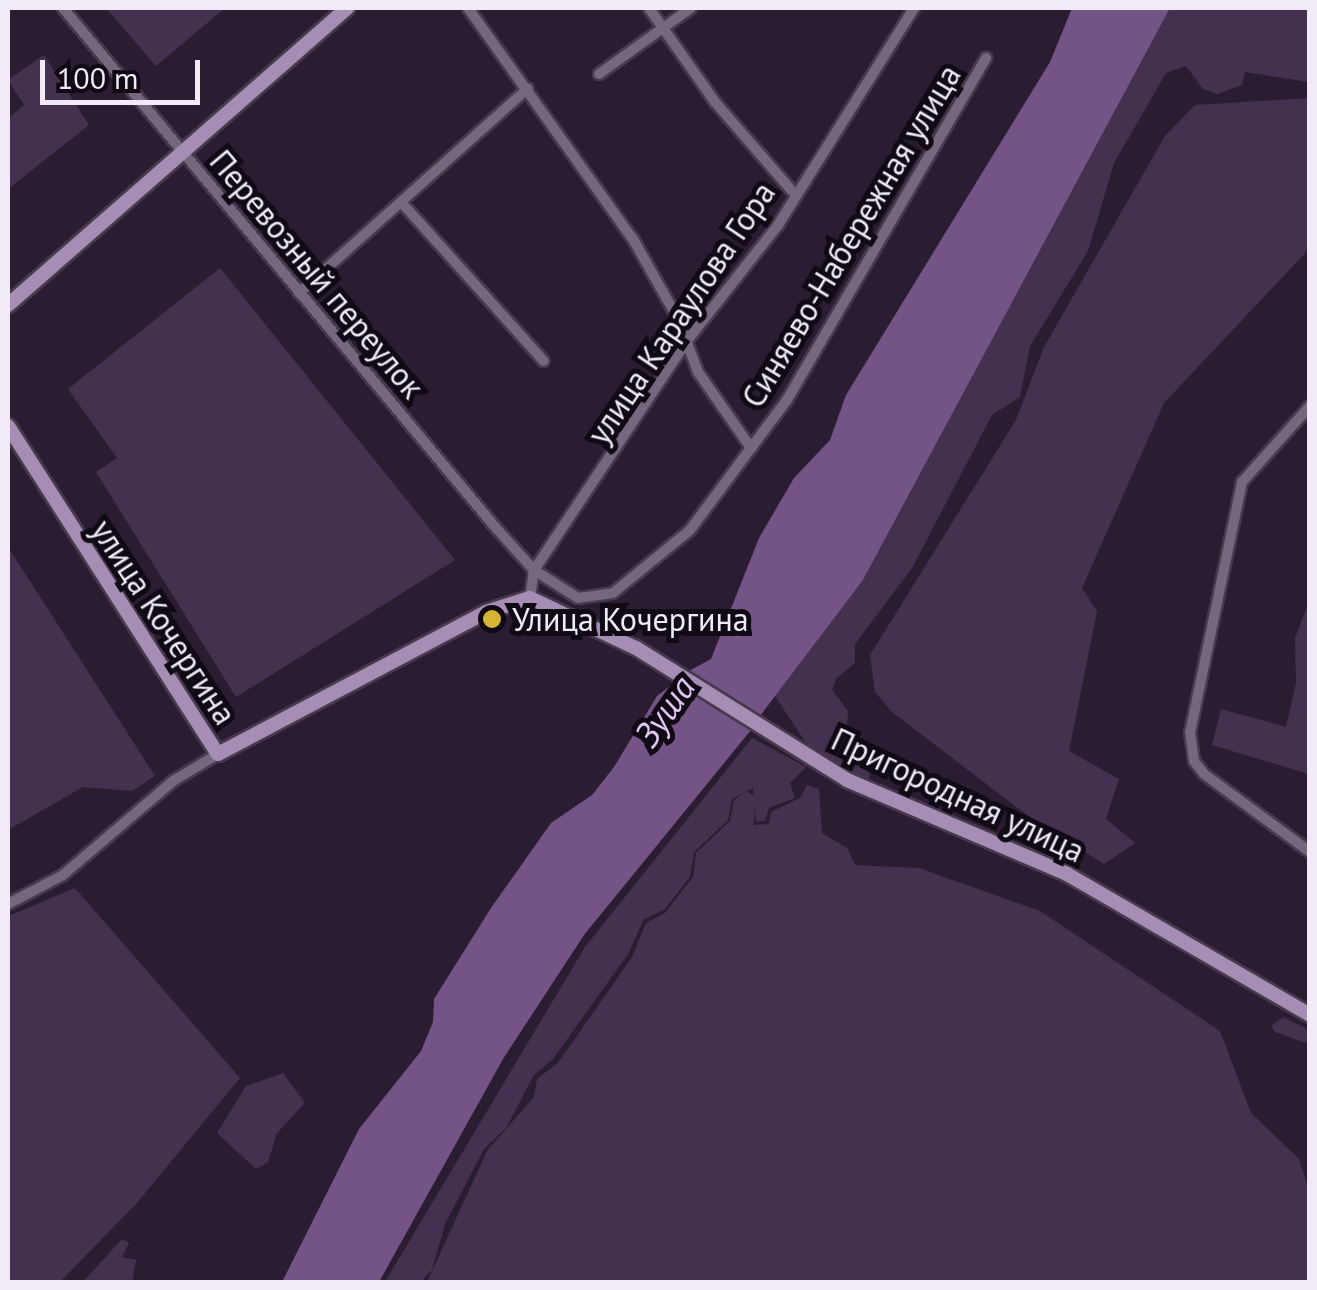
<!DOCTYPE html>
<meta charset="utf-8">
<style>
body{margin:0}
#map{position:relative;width:1317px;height:1290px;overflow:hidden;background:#2a1d31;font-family:"PT Sans",sans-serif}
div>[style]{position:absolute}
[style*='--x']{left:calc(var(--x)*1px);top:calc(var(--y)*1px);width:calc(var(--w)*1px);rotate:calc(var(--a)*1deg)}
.green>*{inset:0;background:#443150}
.water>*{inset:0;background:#745387}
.roads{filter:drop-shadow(2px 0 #463a4d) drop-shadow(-2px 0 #463a4d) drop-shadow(0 2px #463a4d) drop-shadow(0 -2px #463a4d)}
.street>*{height:10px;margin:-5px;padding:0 5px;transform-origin:5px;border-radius:5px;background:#75677e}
.secondary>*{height:14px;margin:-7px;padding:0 7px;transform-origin:7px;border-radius:7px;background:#a58db3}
.dots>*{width:28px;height:28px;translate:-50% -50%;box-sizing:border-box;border:5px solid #0f0a13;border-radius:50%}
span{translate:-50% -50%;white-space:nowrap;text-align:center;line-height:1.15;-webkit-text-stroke:10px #0f0a13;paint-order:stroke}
.street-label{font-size:32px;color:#f2eaf7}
.poi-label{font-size:32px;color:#f2eaf7}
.left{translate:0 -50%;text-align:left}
.water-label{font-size:35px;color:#e2c5f4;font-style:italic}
.frame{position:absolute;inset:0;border:10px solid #f2eaf7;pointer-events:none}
.scale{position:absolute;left:40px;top:60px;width:160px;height:45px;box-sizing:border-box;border:5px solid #f2eaf7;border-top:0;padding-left:12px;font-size:30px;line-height:35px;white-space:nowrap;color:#f2eaf7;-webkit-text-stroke:8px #0f0a13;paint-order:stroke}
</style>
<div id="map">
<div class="green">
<div style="clip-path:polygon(106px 8px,225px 8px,156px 66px)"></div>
<div style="clip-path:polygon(1170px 8px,1309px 8px,1309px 82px,1245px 72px,1242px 85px,1217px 94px,1203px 89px,1186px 66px,1166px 73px,1114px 163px,1088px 251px,1030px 346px,1020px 397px,992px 415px,912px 568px,855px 644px,855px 663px,836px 679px,832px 690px,848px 711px,845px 756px,870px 771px,868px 782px,845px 774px,810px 749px,773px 693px,863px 580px)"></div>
<div style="clip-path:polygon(44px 55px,89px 125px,8px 189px,8px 119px,24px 105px,8px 80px)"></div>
<div style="clip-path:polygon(1309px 98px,1309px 249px,1164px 403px,1082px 588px,1097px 611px,1069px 751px,1119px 779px,1106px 819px,1135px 843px,1104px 864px,1027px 815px,892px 712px,875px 692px,870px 655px,1016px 420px,1044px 347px,1165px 136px,1195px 105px)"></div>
<div style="clip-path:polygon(220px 268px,455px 560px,236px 697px,96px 472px,117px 458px,68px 389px)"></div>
<div style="clip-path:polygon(8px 547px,155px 776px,132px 791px,83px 787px,8px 830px)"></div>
<div style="clip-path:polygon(1309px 602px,1309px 774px,1212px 745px,1221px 709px,1286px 727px,1296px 683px,1295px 638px)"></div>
<div style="clip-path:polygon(752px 738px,806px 767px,790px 783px,795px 798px,769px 808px,765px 821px,756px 822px,753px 788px,732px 799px,728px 820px,694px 852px,690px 877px,664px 910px,644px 919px,628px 954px,553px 1059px,534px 1075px,506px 1128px,484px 1149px,445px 1224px,432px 1270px,421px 1282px,385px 1282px,585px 947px)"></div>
<div style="clip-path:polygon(807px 785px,819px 789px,822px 833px,847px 848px,855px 865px,919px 868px,1040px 911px,1220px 1031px,1251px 1113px,1299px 1159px,1309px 1190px,1309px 1282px,427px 1282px,487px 1151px,534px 1097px,537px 1079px,558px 1063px,632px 957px,646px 923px,665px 913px,693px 877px,696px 853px,730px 821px,734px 800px,746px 791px,755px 796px,754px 825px,769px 824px,771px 812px,800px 798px)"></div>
<div style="clip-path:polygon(75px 888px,240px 1078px,136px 1204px,60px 1282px,8px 1282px,8px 916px)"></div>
<div style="clip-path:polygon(1283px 1017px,1309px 1030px,1309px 1044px,1275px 1032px,1271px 1026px)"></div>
<div style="clip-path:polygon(283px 1073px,305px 1103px,277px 1133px,268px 1162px,256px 1169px,217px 1133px,246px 1086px)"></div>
<div style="clip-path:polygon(122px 1239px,129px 1243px,122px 1257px,136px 1260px,132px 1282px,83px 1282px)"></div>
</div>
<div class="water">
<div style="clip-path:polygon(1072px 8px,1170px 8px,863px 580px,760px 716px,689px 671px,711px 659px,759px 538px,794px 478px,830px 440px,846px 395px,1050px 62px)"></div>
<div style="clip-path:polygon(675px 682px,751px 730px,584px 935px,503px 1059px,379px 1282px,282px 1282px,359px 1129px,421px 1051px,433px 1022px,434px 999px,491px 908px,551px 823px,592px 795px,614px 767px,657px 696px)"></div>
</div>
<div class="roads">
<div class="street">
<div style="--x:63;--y:8;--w:677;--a:50.22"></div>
<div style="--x:496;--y:528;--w:57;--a:47.9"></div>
<div style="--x:534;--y:570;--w:52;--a:32.5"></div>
<div style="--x:578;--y:598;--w:35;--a:-8"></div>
<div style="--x:613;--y:593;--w:99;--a:-39.3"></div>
<div style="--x:690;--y:530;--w:162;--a:-53.3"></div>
<div style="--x:787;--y:400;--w:396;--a:-59.8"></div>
<div style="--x:468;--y:8;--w:284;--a:54.5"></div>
<div style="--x:633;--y:239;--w:92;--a:60.6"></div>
<div style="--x:678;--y:319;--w:57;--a:69.3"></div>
<div style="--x:698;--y:372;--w:93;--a:55.1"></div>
<div style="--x:649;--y:8;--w:115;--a:54.9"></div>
<div style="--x:715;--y:102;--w:119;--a:49.1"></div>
<div style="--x:599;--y:74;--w:113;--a:-35.7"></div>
<div style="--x:402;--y:203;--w:212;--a:48.1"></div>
<div style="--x:299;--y:293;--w:307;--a:-41.8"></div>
<div style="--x:1310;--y:406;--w:102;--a:131.8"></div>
<div style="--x:1242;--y:482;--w:255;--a:101.7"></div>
<div style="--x:1190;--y:732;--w:29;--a:82"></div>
<div style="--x:1194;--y:761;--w:16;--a:52"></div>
<div style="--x:1204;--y:774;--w:132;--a:36.3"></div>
<div style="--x:530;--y:598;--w:28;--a:-82"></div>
<div style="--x:534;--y:570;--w:274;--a:-56.3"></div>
<div style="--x:686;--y:342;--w:149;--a:-51.8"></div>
<div style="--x:778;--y:225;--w:256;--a:-57.9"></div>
<div style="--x:8;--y:904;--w:62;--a:-27.8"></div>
<div style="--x:63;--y:875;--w:145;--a:-40.5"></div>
<div style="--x:173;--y:781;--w:52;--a:-31"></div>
</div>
<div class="secondary">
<div style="--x:8;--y:305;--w:451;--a:-41.2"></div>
<div style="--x:8;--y:426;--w:389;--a:57.4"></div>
<div style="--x:218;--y:754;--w:303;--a:-27.9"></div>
<div style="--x:486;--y:612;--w:46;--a:-17.7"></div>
<div style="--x:530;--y:598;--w:117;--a:25.3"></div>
<div style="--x:636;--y:648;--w:249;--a:32"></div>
<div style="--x:847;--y:780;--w:239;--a:23.1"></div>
<div style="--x:1067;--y:874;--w:281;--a:30.1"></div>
</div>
</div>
<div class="dots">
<div style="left:492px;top:619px;background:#d7b434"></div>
</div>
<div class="street-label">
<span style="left:851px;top:236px;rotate:-59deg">Синяево-Набережная улица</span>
<span style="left:317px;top:274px;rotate:50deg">Перевозный переулок</span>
<span style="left:681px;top:313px;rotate:-56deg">улица Караулова Гора</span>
<span style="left:164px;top:622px;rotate:57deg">улица Кочергина</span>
<span style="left:958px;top:795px;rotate:25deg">Пригородная улица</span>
</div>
<div class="poi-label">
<span class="left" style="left:512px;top:619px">Улица Кочергина</span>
</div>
<div class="water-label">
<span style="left:664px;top:711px;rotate:-55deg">Зуша</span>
</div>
<div class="frame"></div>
<div class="scale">100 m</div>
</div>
